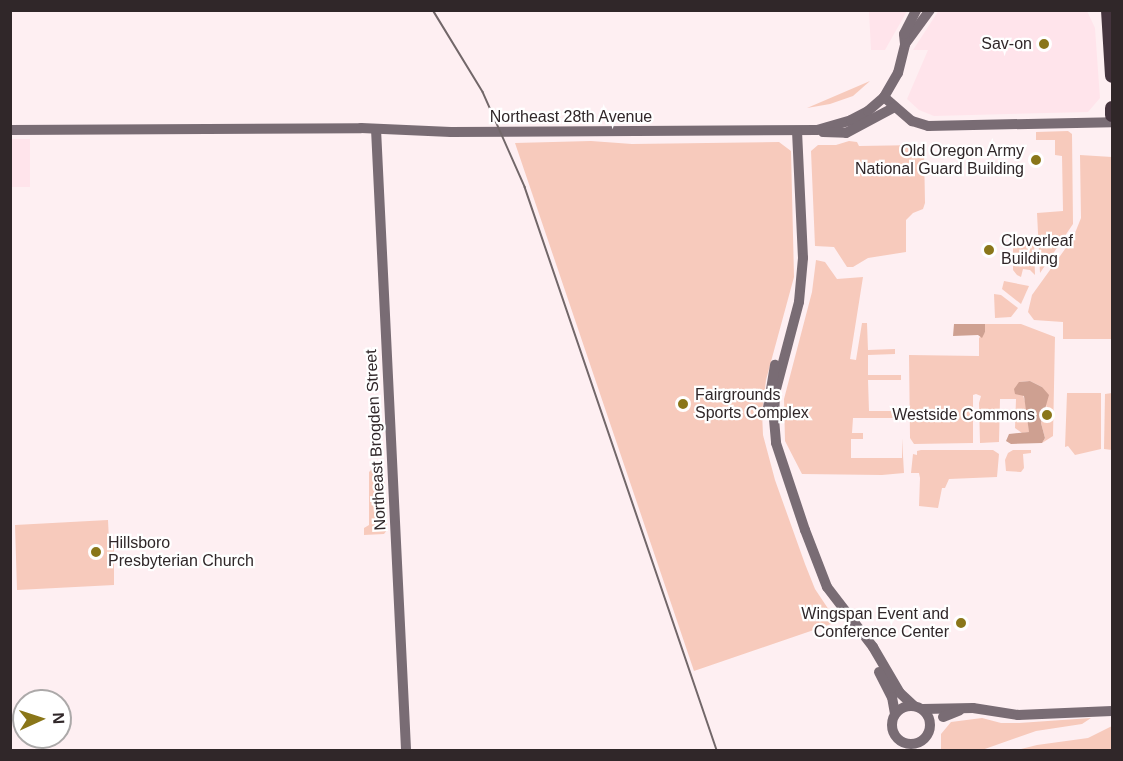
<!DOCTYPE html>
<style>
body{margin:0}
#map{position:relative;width:1123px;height:761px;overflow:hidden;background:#feeff2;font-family:Helvetica,sans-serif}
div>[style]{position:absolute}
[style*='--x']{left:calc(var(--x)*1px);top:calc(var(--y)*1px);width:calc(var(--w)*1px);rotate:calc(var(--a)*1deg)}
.built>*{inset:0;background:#ffe4eb;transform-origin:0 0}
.green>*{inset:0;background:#f7cabc}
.forest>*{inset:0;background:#cea091}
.secondary>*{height:10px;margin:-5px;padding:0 5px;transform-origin:5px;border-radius:5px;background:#796c74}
.secondary>.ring{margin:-5px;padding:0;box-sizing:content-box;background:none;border:10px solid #796c74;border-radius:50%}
.highway>*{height:14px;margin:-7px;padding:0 7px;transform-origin:7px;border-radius:7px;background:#45343e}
.tram>*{height:1.5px;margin:-0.75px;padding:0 0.75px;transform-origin:0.75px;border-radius:0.75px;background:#726769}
.dots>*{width:16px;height:16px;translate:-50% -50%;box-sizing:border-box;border:3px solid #fff;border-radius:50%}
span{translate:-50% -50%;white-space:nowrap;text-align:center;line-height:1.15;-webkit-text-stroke:4.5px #fff;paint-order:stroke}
.poi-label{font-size:16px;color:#302729}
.right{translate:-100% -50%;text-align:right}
.left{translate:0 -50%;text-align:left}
.street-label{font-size:16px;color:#302729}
.frame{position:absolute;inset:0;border:12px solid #302729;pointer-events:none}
.north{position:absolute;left:12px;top:689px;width:60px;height:60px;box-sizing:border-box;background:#fff;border:2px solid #aca9a9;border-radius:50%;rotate:87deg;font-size:16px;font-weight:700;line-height:24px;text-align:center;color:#302729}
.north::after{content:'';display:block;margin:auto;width:21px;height:27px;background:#8a7619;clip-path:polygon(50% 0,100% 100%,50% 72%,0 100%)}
</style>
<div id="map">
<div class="built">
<div style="clip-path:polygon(939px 10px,1087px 11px,1095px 28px,1100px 98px,1088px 112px,934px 116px,919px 110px,907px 99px,928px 50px,913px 50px)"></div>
<div style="clip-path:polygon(869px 11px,907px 11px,885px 50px,871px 50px)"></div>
<div style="left:11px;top:139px;width:19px;height:48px"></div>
</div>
<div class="green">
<div style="clip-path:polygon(870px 81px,853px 96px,830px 104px,807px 108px)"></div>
<div style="clip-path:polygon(1068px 131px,1072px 134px,1073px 224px,1040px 273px,1037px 213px,1063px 211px,1062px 156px,1055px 155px,1055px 140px,1036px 140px,1036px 132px)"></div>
<div style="clip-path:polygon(591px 141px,632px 144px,779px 142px,791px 151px,794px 277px,766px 380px,762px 412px,763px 435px,775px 480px,805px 564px,815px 589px,837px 622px,694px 671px,515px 143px)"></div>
<div style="clip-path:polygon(849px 141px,857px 142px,859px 146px,919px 145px,924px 149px,925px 203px,923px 209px,913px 213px,906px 220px,906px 252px,868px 258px,853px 267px,847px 267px,834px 247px,815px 246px,811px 151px,818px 145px,836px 145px)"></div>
<div style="clip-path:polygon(1080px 155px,1112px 157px,1112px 339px,1063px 339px,1063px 322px,1034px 320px,1028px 312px,1032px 295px,1073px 238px,1081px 218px)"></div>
<div style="clip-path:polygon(1034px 240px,1035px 275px,1030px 270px,1023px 269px,1021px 277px,1017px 275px,1013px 270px,1013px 241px)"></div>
<div style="clip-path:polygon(816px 260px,825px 262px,837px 279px,863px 277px,850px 359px,856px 360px,862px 323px,867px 323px,868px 350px,895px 349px,895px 354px,868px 355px,868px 375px,901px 375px,901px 380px,868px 380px,869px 411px,902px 411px,902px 418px,853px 418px,852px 433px,863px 433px,863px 439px,851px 439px,851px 458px,902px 458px,902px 438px,904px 473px,882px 475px,802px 474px,785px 441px,784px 399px,812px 292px)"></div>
<div style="clip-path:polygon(1004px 281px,1029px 286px,1021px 304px,1002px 289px)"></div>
<div style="clip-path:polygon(994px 294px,1001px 295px,1018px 308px,1011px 317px,995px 318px)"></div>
<div style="clip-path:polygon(985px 324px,1021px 324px,1055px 337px,1053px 436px,1042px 443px,1045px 438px,1041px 423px,1047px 409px,1042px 387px,1030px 381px,1019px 382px,1028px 411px,1029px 432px,1022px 433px,1015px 428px,1016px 399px,1000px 399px,999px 442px,980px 443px,979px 403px,981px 396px,976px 394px,973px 395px,973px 443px,914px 444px,910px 438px,909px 355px,979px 356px,979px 338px,985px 332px)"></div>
<div style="clip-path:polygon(1067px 393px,1101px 393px,1101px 449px,1075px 455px,1068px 446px,1065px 447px)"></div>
<div style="clip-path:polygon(1112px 393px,1112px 450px,1104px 449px,1105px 394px)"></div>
<div style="clip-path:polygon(993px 450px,999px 454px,997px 477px,949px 479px,945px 488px,942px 488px,938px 508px,919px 506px,920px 478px,919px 473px,911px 473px,913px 454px,917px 455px,917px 451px,921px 450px)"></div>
<div style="clip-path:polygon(1013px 450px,1031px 450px,1031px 453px,1023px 454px,1024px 468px,1021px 472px,1006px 471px,1005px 460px,1008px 453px)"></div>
<div style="clip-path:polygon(372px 469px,384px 469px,387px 530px,384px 534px,364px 535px,364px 528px,369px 525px,369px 472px)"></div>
<div style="clip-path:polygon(108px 520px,109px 541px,114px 541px,114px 585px,17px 590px,15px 525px)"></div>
<div style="clip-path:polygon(982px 718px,1001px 723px,1019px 723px,1091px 718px,1082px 724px,1036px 731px,982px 750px,941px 750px,941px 734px,951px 722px)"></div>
<div style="clip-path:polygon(1112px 726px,1112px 750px,1017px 750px,1037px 745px,1088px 738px)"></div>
</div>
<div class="forest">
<div style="clip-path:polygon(954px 324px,985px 324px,985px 332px,982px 338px,978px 335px,953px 336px)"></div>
<div style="clip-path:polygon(1030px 381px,1042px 387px,1049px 395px,1041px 423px,1045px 438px,1042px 443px,1011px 444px,1006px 441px,1009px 434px,1029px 432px,1024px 396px,1015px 394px,1014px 389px,1019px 382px)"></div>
</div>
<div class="secondary">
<div style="--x:905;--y:44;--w:42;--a:-53.7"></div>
<div style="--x:884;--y:97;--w:37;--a:41"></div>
<div style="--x:912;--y:121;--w:17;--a:17"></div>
<div style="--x:928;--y:126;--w:184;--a:-1.2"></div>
<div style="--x:376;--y:129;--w:622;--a:87.23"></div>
<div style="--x:10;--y:130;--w:351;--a:-0.3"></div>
<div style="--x:361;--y:128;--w:90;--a:2.5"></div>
<div style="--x:451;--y:132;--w:366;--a:-0.3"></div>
<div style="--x:817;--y:130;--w:35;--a:-16"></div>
<div style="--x:851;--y:120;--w:19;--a:-28"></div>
<div style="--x:868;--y:111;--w:21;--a:-41"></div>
<div style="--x:884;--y:97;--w:28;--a:-60"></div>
<div style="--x:898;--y:73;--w:30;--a:-76"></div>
<div style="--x:905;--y:44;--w:10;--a:-96"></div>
<div style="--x:904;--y:34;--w:27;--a:-63"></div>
<div style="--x:797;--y:131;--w:127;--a:87.3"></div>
<div style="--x:803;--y:258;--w:44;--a:95.2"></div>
<div style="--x:799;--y:302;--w:94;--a:104.8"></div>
<div style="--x:775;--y:393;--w:26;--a:92"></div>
<div style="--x:774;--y:419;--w:24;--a:85"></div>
<div style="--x:776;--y:443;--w:92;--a:71.6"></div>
<div style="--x:805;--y:530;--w:61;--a:68.9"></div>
<div style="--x:827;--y:587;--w:76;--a:52.5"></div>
<div style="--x:873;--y:647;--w:53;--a:59.6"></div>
<div style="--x:900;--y:693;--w:18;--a:43"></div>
<div style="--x:823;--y:132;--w:23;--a:2"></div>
<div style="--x:846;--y:133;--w:55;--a:-28"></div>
<div style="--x:767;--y:414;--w:50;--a:-80.7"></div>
<div style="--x:879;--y:672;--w:28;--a:63"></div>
<div style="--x:892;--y:697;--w:17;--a:80"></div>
<div class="ring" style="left:892px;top:706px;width:28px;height:28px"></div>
<div style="--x:923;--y:709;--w:50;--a:-1.1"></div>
<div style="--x:973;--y:708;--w:46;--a:8.8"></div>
<div style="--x:1018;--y:715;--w:94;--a:-2.4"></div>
<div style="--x:943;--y:717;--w:18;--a:-22"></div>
</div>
<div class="highway">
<div style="--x:1108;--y:10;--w:66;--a:86.5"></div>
<div style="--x:1112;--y:108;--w:7;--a:90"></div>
</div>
<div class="tram">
<div style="--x:433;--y:10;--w:96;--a:58.6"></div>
<div style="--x:483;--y:92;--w:104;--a:66.1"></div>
<div style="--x:525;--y:187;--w:595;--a:71.17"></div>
</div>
<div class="dots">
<div style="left:1044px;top:44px;background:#8a7619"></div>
<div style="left:1036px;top:160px;background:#8a7619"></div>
<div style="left:989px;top:250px;background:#8a7619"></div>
<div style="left:683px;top:404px;background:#8a7619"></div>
<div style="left:1047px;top:415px;background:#8a7619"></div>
<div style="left:96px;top:552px;background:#8a7619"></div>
<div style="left:961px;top:623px;background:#8a7619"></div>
</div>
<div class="poi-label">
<span class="right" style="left:1032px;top:44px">Sav-on</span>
<span class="right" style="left:1024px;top:160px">Old Oregon Army<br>National Guard Building</span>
<span class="left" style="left:1001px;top:250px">Cloverleaf<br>Building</span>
<span class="left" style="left:695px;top:404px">Fairgrounds<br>Sports Complex</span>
<span class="right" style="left:1035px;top:415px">Westside Commons</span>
<span class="left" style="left:108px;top:552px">Hillsboro<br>Presbyterian Church</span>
<span class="right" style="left:949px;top:623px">Wingspan Event and<br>Conference Center</span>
</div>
<div class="street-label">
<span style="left:571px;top:117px">Northeast 28th Avenue</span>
<span style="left:376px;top:440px;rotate:-93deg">Northeast Brogden Street</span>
</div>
<div class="frame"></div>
<div class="north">N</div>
</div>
